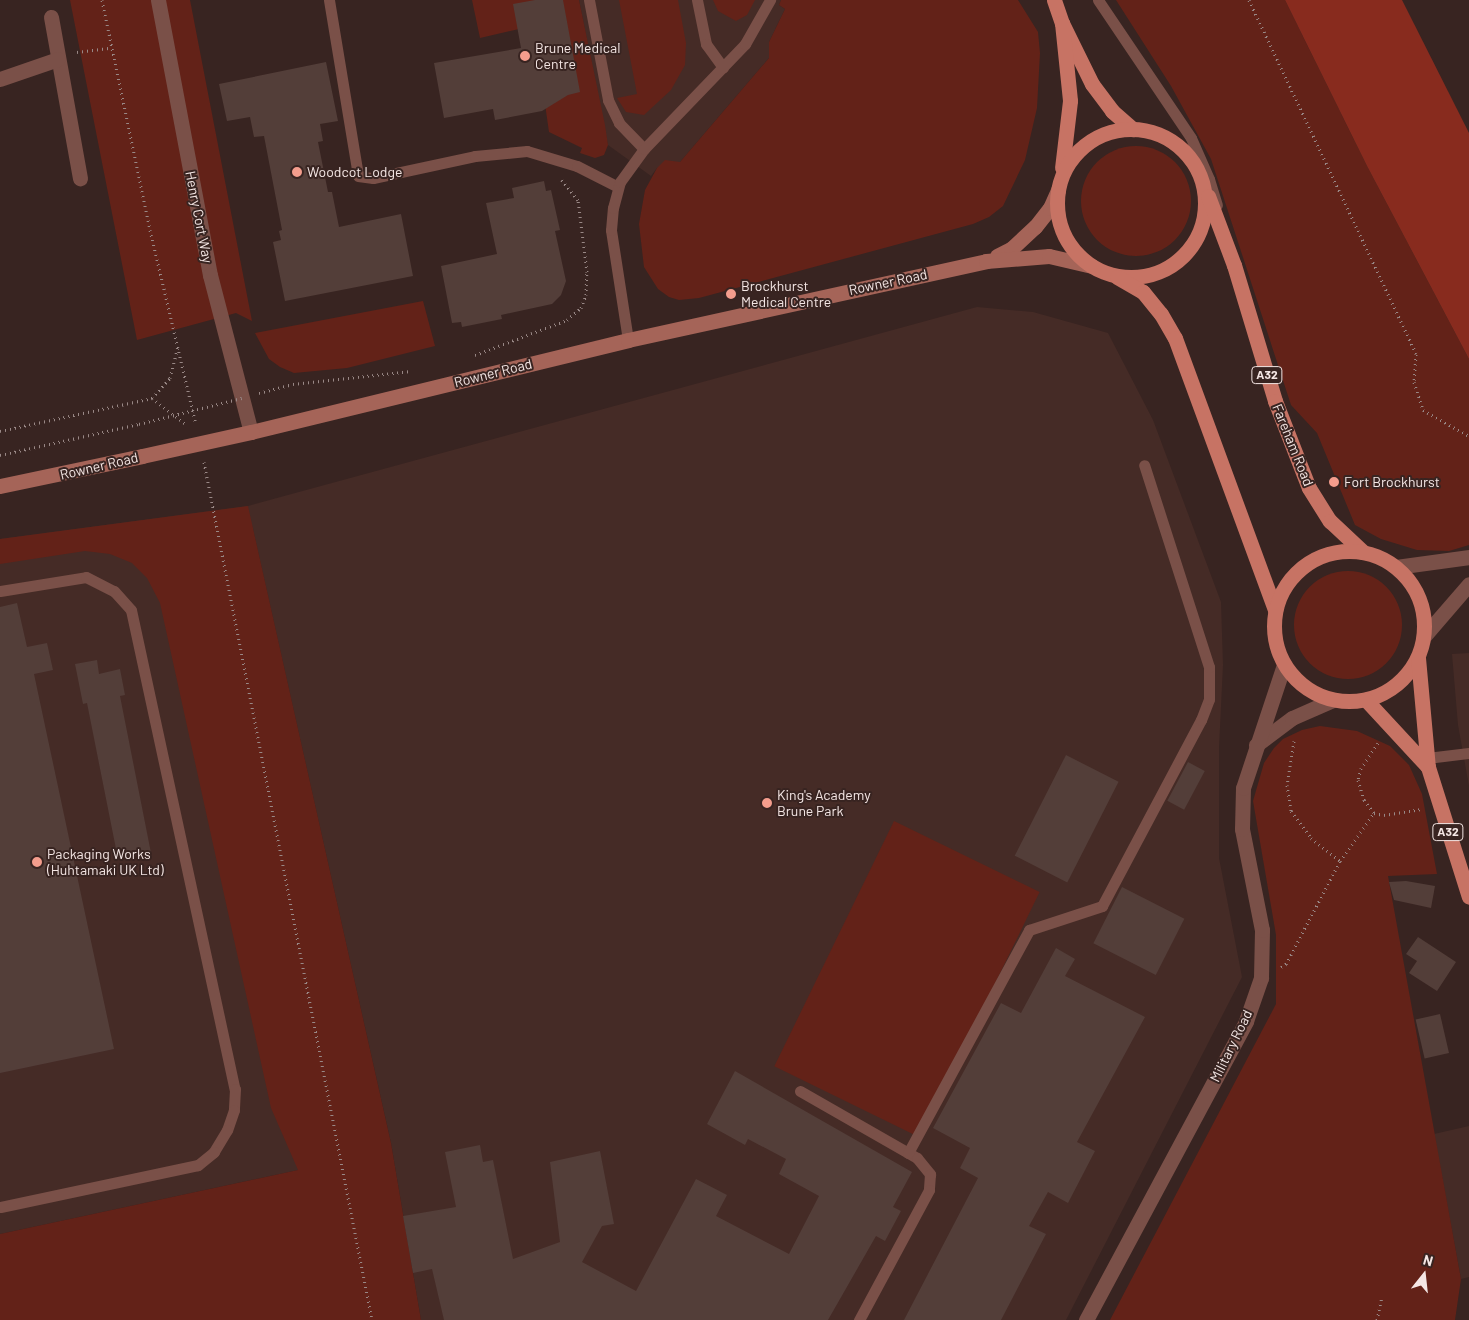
<!DOCTYPE html>
<style>
body{margin:0}
#map{position:relative;width:1469px;height:1320px;overflow:hidden;background:#382421;font-family:Barlow,sans-serif}
div>[style]{position:absolute}
[style*='--x']{left:calc(var(--x)*1px);top:calc(var(--y)*1px);width:calc(var(--w)*1px);rotate:calc(var(--a)*1deg)}
.built>*{inset:0;background:#452b26}
.green>*{inset:0;background:#632218;transform-origin:0 0}
.round{border-radius:50%}
.water>*{inset:0;background:#882b1e}
.building>*{inset:0;background:#533e39;transform-origin:0 0}
.path>*{height:3px;margin-top:-1.5px;transform-origin:0;background:repeating-linear-gradient(90deg,#998886 0 1px,transparent 0 5px)}
.service>*{height:11px;margin:-5.5px;padding:0 5.5px;transform-origin:5.5px;border-radius:5.5px;background:#7a5048}
.minor>*{height:15px;margin:-7.5px;padding:0 7.5px;transform-origin:7.5px;border-radius:7.5px;background:#7a5048}
.tertiary>*{height:15px;margin:-7.5px;padding:0 7.5px;transform-origin:7.5px;border-radius:7.5px;background:#7a5048}
.secondary>*{height:15px;margin:-7.5px;padding:0 7.5px;transform-origin:7.5px;border-radius:7.5px;background:#a56458}
.primary>*{height:15px;margin:-7.5px;padding:0 7.5px;transform-origin:7.5px;border-radius:7.5px;background:#c77364}
.primary>.ring{margin:-7.5px;padding:0;box-sizing:content-box;background:none;border:15px solid #c77364;border-radius:50%}
.path-bridge>*{height:3px;margin-top:-1.5px;transform-origin:0;background:repeating-linear-gradient(90deg,#998886 0 1px,transparent 0 5px)}
.secondary-bridge>*{height:15px;margin:-7.5px;padding:0 7.5px;transform-origin:7.5px;border-radius:7.5px;background:#a56458}
.dots>*{width:14px;height:14px;translate:-50% -50%;box-sizing:border-box;border:2px solid #382421;border-radius:50%}
span{translate:-50% -50%;white-space:nowrap;text-align:center;line-height:1.15;-webkit-text-stroke:4px #382421;paint-order:stroke}
.shield-label span{padding:1px 4px;background:#382421;border:1px solid;border-radius:4px;-webkit-text-stroke-width:0}
.shield-label{font-size:12px;color:#f4e6e4;font-weight:700}
.poi-label{font-size:14px;color:#f4e6e4}
.left{translate:0 -50%;text-align:left}
.street-label{font-size:14px;color:#f4e6e4}
.north{position:absolute;left:1399px;top:1250px;width:50px;height:50px;-webkit-text-stroke:4px #382421;paint-order:stroke;rotate:16deg;font-size:14px;font-weight:700;line-height:20px;text-align:center;color:#f4e6e4}
.north::after{content:'';display:block;margin:auto;width:18px;height:22px;background:#f4e6e4;clip-path:polygon(50% 0,100% 100%,50% 72%,0 100%)}
</style>
<div id="map">
<div class="built">
<div style="clip-path:polygon(579px 0,781px 0,779px 5px,785px 9px,769px 42px,769px 58px,680px 162px,657px 168px,651px 176px,608px 145px)"></div>
<div style="clip-path:polygon(977px 307px,1033px 312px,1108px 333px,1153px 420px,1221px 602px,1223px 665px,1219px 748px,1219px 858px,1242px 977px,1066px 1320px,421px 1320px,391px 1143px,252px 525px,368px 1155px,0 1234px,0 539px,248px 506px)"></div>
<div style="clip-path:polygon(1469px 653px,1469px 786px,1458px 725px,1452px 654px)"></div>
<div style="clip-path:polygon(1469px 1126px,1469px 1277px,1461px 1279px,1434px 1134px)"></div>
</div>
<div class="green">
<div style="clip-path:polygon(70px 0,190px 0,252px 321px,236px 313px,137px 340px)"></div>
<div style="clip-path:polygon(472px 0,579px 0,605px 125px,608px 145px,604px 155px,595px 158px,580px 153px,582px 148px,549px 132px,543px 90px,519px 29px,480px 38px)"></div>
<div style="clip-path:polygon(619px 0,678px 0,686px 43px,685px 65px,671px 90px,644px 115px,626px 112px,617px 98px,637px 94px)"></div>
<div style="clip-path:polygon(713px 0,755px 0,747px 15px,736px 21px,718px 11px)"></div>
<div style="clip-path:polygon(781px 0,1018px 0,1038px 32px,1040px 53px,1037px 108px,1025px 160px,1003px 206px,989px 217px,973px 224px,699px 298px,679px 300px,669px 297px,658px 289px,644px 267px,639px 224px,645px 190px,657px 168px,665px 160px,680px 162px,769px 58px,769px 42px,785px 9px,779px 5px)"></div>
<div style="clip-path:polygon(1116px 0,1285px 0,1367px 166px,1469px 359px,1469px 545px,1449px 551px,1417px 550px,1381px 539px,1355px 525px,1317px 433px,1291px 405px,1211px 159px,1171px 86px)"></div>
<div class="round" style="left:1081px;top:146px;width:110px;height:110px"></div>
<div style="clip-path:polygon(423px 301px,435px 346px,347px 368px,294px 373px,280px 367px,269px 359px,255px 333px)"></div>
<div style="clip-path:polygon(248px 506px,391px 1143px,421px 1320px,0 1320px,0 1234px,298px 1170px,271px 1108px,160px 603px,147px 578px,132px 563px,110px 554px,85px 551px,0 564px,0 539px)"></div>
<div class="round" style="left:1294px;top:571px;width:108px;height:108px"></div>
<div style="clip-path:polygon(1320px 726px,1357px 731px,1390px 746px,1409px 765px,1422px 794px,1437px 874px,1388px 876px,1461px 1279px,1455px 1320px,1110px 1320px,1276px 1004px,1276px 935px,1253px 801px,1264px 763px,1274px 748px,1283px 739px,1302px 730px)"></div>
<div style="left:894px;top:821px;width:162px;height:273px;rotate:26deg"></div>
</div>
<div class="water">
<div style="clip-path:polygon(1285px 0,1402px 0,1469px 133px,1469px 359px,1367px 166px)"></div>
</div>
<div class="building">
<div style="clip-path:polygon(535px 0,563px 0,580px 92px,568px 95px,542px 111px,495px 120px,493px 109px,444px 118px,434px 63px,521px 48px,513px 4px)"></div>
<div style="clip-path:polygon(326px 62px,338px 121px,320px 124px,323px 141px,318px 142px,328px 192px,332px 192px,339px 227px,401px 214px,413px 276px,285px 301px,273px 242px,281px 240px,279px 231px,282px 230px,264px 136px,254px 137px,250px 117px,227px 121px,219px 84px)"></div>
<div style="clip-path:polygon(544px 181px,546px 191px,551px 190px,560px 230px,555px 231px,566px 281px,561px 295px,552px 304px,501px 315px,502px 319px,462px 327px,461px 322px,452px 323px,441px 266px,497px 254px,486px 203px,514px 198px,512px 188px)"></div>
<div style="clip-path:polygon(17px 603px,27px 647px,47px 643px,53px 670px,34px 674px,114px 1049px,0 1073px,0 607px)"></div>
<div style="clip-path:polygon(97px 660px,99px 674px,120px 669px,125px 695px,120px 696px,151px 853px,118px 859px,87px 703px,83px 704px,75px 664px)"></div>
<div style="left:1066px;top:755px;width:59px;height:113px;rotate:27deg"></div>
<div style="left:1188px;top:762px;width:19px;height:44px;rotate:28deg"></div>
<div style="clip-path:polygon(1406px 881px,1435px 886px,1431px 908px,1394px 900px,1389px 882px)"></div>
<div style="left:1122px;top:887px;width:70px;height:63px;rotate:27deg"></div>
<div style="clip-path:polygon(1418px 937px,1456px 962px,1437px 991px,1409px 973px,1417px 961px,1406px 954px)"></div>
<div style="clip-path:polygon(1056px 948px,1075px 959px,1065px 976px,1145px 1017px,1077px 1142px,1095px 1151px,1068px 1203px,1048px 1192px,1029px 1226px,1046px 1234px,1001px 1320px,904px 1320px,978px 1178px,960px 1168px,970px 1148px,933px 1128px,1001px 1003px,1021px 1013px)"></div>
<div style="left:1440px;top:1014px;width:40px;height:25px;rotate:77deg"></div>
<div style="clip-path:polygon(735px 1071px,912px 1172px,893px 1207px,901px 1211px,885px 1241px,876px 1236px,828px 1320px,444px 1320px,432px 1269px,413px 1273px,403px 1216px,456px 1207px,445px 1152px,480px 1145px,483px 1162px,493px 1160px,513px 1259px,560px 1242px,550px 1162px,600px 1151px,614px 1224px,602px 1226px,582px 1262px,636px 1291px,696px 1179px,727px 1195px,716px 1216px,789px 1254px,819px 1196px,779px 1174px,786px 1159px,748px 1139px,745px 1145px,707px 1124px)"></div>
</div>
<div class="path">
<div style="--x:102;--y:0;--w:235;--a:78.2"></div>
<div style="--x:150;--y:230;--w:199;--a:76.7"></div>
<div style="--x:1249;--y:0;--w:391;--a:64.7"></div>
<div style="--x:1416;--y:354;--w:28;--a:94"></div>
<div style="--x:1414;--y:382;--w:29;--a:72"></div>
<div style="--x:1423;--y:410;--w:53;--a:29.5"></div>
<div style="--x:77;--y:52;--w:34;--a:-7"></div>
<div style="--x:475;--y:355;--w:98;--a:-20.8"></div>
<div style="--x:567;--y:320;--w:18;--a:-41"></div>
<div style="--x:581;--y:308;--w:14;--a:-69"></div>
<div style="--x:586;--y:295;--w:23;--a:-88"></div>
<div style="--x:587;--y:272;--w:73;--a:-97.1"></div>
<div style="--x:578;--y:200;--w:26;--a:-129"></div>
<div style="--x:259;--y:393;--w:35;--a:-15"></div>
<div style="--x:293;--y:384;--w:119;--a:-6.3"></div>
<div style="--x:152;--y:398;--w:44;--a:37.6"></div>
<div style="--x:0;--y:431;--w:156;--a:-12.2"></div>
<div style="--x:152;--y:398;--w:27;--a:-48"></div>
<div style="--x:170;--y:378;--w:32;--a:-76"></div>
<div style="--x:0;--y:455;--w:142;--a:-12.6"></div>
<div style="--x:204;--y:462;--w:874;--a:78.92"></div>
<div style="--x:1294;--y:741;--w:45;--a:99"></div>
<div style="--x:1287;--y:785;--w:26;--a:81"></div>
<div style="--x:1291;--y:811;--w:34;--a:53"></div>
<div style="--x:1311;--y:838;--w:37;--a:38"></div>
<div style="--x:1378;--y:743;--w:30;--a:124"></div>
<div style="--x:1361;--y:768;--w:12;--a:104"></div>
<div style="--x:1358;--y:780;--w:21;--a:73"></div>
<div style="--x:1364;--y:800;--w:16;--a:52"></div>
<div style="--x:1374;--y:813;--w:10;--a:11"></div>
<div style="--x:1384;--y:815;--w:38;--a:-9"></div>
<div style="--x:1281;--y:967;--w:6;--a:-31"></div>
<div style="--x:1286;--y:964;--w:116;--a:-62.3"></div>
<div style="--x:1340;--y:861;--w:59;--a:-54.7"></div>
<div style="--x:1377;--y:1320;--w:24;--a:-78"></div>
</div>
<div class="service">
<div style="--x:329;--y:0;--w:178;--a:80.6"></div>
<div style="--x:358;--y:176;--w:15;--a:8"></div>
<div style="--x:373;--y:178;--w:104;--a:-12.2"></div>
<div style="--x:475;--y:156;--w:52;--a:-5.5"></div>
<div style="--x:527;--y:151;--w:52;--a:16.7"></div>
<div style="--x:577;--y:166;--w:46;--a:27.1"></div>
<div style="--x:589;--y:0;--w:102;--a:79.2"></div>
<div style="--x:608;--y:100;--w:25;--a:64"></div>
<div style="--x:619;--y:123;--w:36;--a:46"></div>
<div style="--x:697;--y:0;--w:45;--a:78.4"></div>
<div style="--x:706;--y:44;--w:29;--a:54"></div>
<div style="--x:1098;--y:0;--w:166;--a:56"></div>
<div style="--x:1191;--y:138;--w:45;--a:66.3"></div>
<div style="--x:1209;--y:179;--w:27;--a:73"></div>
<div style="--x:628;--y:340;--w:111;--a:-98.8"></div>
<div style="--x:611;--y:230;--w:22;--a:-85"></div>
<div style="--x:613;--y:208;--w:27;--a:-75"></div>
<div style="--x:620;--y:182;--w:41;--a:-54"></div>
<div style="--x:644;--y:149;--w:146;--a:-46.1"></div>
<div style="--x:745;--y:44;--w:51;--a:-60.4"></div>
<div style="--x:0;--y:591;--w:87;--a:-9.2"></div>
<div style="--x:86;--y:577;--w:31;--a:27"></div>
<div style="--x:114;--y:591;--w:25;--a:48"></div>
<div style="--x:131;--y:610;--w:490;--a:77.8"></div>
<div style="--x:235;--y:1089;--w:21;--a:93"></div>
<div style="--x:234;--y:1110;--w:21;--a:109"></div>
<div style="--x:227;--y:1130;--w:26;--a:121"></div>
<div style="--x:214;--y:1152;--w:21;--a:141"></div>
<div style="--x:198;--y:1165;--w:202;--a:168"></div>
<div style="--x:1427;--y:758;--w:42;--a:-6.8"></div>
<div style="--x:800;--y:1091;--w:135;--a:29.8"></div>
<div style="--x:917;--y:1158;--w:21;--a:51"></div>
<div style="--x:930;--y:1174;--w:16;--a:94"></div>
<div style="--x:929;--y:1190;--w:148;--a:118.3"></div>
<div style="--x:908;--y:1153;--w:254;--a:-61.5"></div>
<div style="--x:1029;--y:930;--w:77;--a:-18.2"></div>
<div style="--x:1102;--y:906;--w:211;--a:-62"></div>
<div style="--x:1201;--y:720;--w:22;--a:-69"></div>
<div style="--x:1209;--y:699;--w:32;--a:-90"></div>
<div style="--x:1209;--y:667;--w:212;--a:-107.8"></div>
</div>
<div class="minor">
<div style="--x:158;--y:0;--w:280;--a:79.3"></div>
<div style="--x:210;--y:275;--w:162;--a:75.4"></div>
<div style="--x:51;--y:17;--w:164;--a:79.8"></div>
<div style="--x:0;--y:79;--w:61;--a:-19"></div>
<div style="--x:1396;--y:567;--w:74;--a:-7.8"></div>
<div style="--x:1425;--y:635;--w:67;--a:-49.2"></div>
</div>
<div class="tertiary">
<div style="--x:1256;--y:745;--w:45;--a:-36.9"></div>
<div style="--x:1292;--y:718;--w:45;--a:-23.7"></div>
<div style="--x:1086;--y:1320;--w:339;--a:-61.8"></div>
<div style="--x:1246;--y:1021;--w:46;--a:-70.8"></div>
<div style="--x:1261;--y:978;--w:48;--a:-88.8"></div>
<div style="--x:1262;--y:930;--w:103;--a:-101.2"></div>
<div style="--x:1242;--y:829;--w:41;--a:-88.6"></div>
<div style="--x:1243;--y:788;--w:130;--a:-71.6"></div>
</div>
<div class="secondary">
<div style="--x:997;--y:256;--w:16;--a:-27"></div>
<div style="--x:1011;--y:249;--w:33;--a:-43"></div>
<div style="--x:1035;--y:227;--w:24;--a:-52"></div>
<div style="--x:1050;--y:208;--w:20;--a:-66"></div>
<div style="--x:251;--y:432;--w:388;--a:-13.7"></div>
<div style="--x:628;--y:340;--w:367;--a:-12.4"></div>
<div style="--x:986;--y:261;--w:63;--a:-4.5"></div>
<div style="--x:1049;--y:256;--w:44;--a:13.1"></div>
<div style="--x:0;--y:486;--w:145;--a:-11.9"></div>
</div>
<div class="primary">
<div style="--x:1054;--y:0;--w:24;--a:71"></div>
<div style="--x:1062;--y:23;--w:68;--a:63.8"></div>
<div style="--x:1092;--y:84;--w:34;--a:53"></div>
<div style="--x:1112;--y:111;--w:28;--a:41"></div>
<div style="--x:1062;--y:23;--w:78;--a:84.1"></div>
<div style="--x:1070;--y:101;--w:67;--a:96.8"></div>
<div class="ring" style="left:1057px;top:129px;width:133px;height:133px"></div>
<div style="--x:1208;--y:196;--w:74;--a:69.4"></div>
<div style="--x:1234;--y:265;--w:142;--a:73.2"></div>
<div style="--x:1275;--y:401;--w:93;--a:68.7"></div>
<div style="--x:1309;--y:488;--w:39;--a:58"></div>
<div style="--x:1330;--y:521;--w:45;--a:43.2"></div>
<div style="--x:1117;--y:277;--w:30;--a:30"></div>
<div style="--x:1143;--y:292;--w:28;--a:51"></div>
<div style="--x:1161;--y:314;--w:28;--a:60"></div>
<div style="--x:1175;--y:338;--w:290;--a:69.8"></div>
<div class="ring" style="left:1274px;top:551px;width:135px;height:135px"></div>
<div style="--x:1418;--y:658;--w:109;--a:84.8"></div>
<div style="--x:1428;--y:767;--w:136;--a:72.5"></div>
<div style="--x:1366;--y:700;--w:91;--a:47.2"></div>
</div>
<div class="path-bridge">
<div style="--x:139;--y:424;--w:106;--a:-14.2"></div>
</div>
<div class="secondary-bridge">
<div style="--x:142;--y:456;--w:112;--a:-12.4"></div>
</div>
<div class="dots">
<div style="left:525px;top:56px;background:#f49d8d"></div>
<div style="left:297px;top:172px;background:#f49d8d"></div>
<div style="left:731px;top:294px;background:#f49d8d"></div>
<div style="left:1334px;top:482px;background:#f49d8d"></div>
<div style="left:767px;top:803px;background:#f49d8d"></div>
<div style="left:37px;top:862px;background:#f49d8d"></div>
</div>
<div class="shield-label">
<span style="left:1267px;top:375px">A32</span>
<span style="left:1448px;top:832px">A32</span>
</div>
<div class="poi-label">
<span class="left" style="left:535px;top:56px">Brune Medical<br>Centre</span>
<span class="left" style="left:307px;top:172px">Woodcot Lodge</span>
<span class="left" style="left:741px;top:294px">Brockhurst<br>Medical Centre</span>
<span class="left" style="left:1344px;top:482px">Fort Brockhurst</span>
<span class="left" style="left:777px;top:803px">King's Academy<br>Brune Park</span>
<span class="left" style="left:47px;top:862px">Packaging Works<br>(Huhtamaki UK Ltd)</span>
</div>
<div class="street-label">
<span style="left:199px;top:217px;rotate:79deg">Henry Cort Way</span>
<span style="left:888px;top:282px;rotate:-12deg">Rowner Road</span>
<span style="left:493px;top:373px;rotate:-14deg">Rowner Road</span>
<span style="left:1293px;top:445px;rotate:68deg">Fareham Road</span>
<span style="left:99px;top:466px;rotate:-13deg">Rowner Road</span>
<span style="left:1231px;top:1046px;rotate:-64deg">Military Road</span>
</div>
<div class="north">N</div>
</div>
